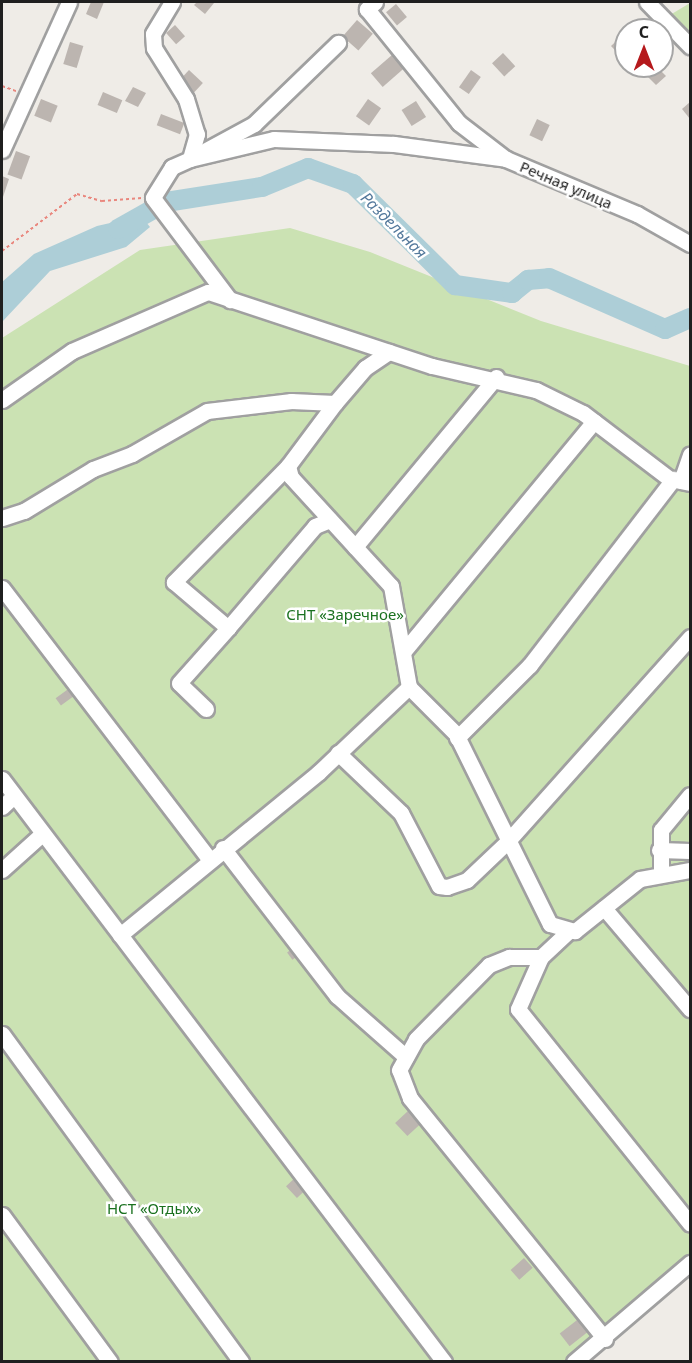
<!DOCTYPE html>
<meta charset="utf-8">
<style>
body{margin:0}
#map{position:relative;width:692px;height:1363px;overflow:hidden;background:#efece7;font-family:"Noto Sans",sans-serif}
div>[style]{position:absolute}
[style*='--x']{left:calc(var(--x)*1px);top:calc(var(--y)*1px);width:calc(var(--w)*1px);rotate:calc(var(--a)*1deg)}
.grass>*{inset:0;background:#cbe2b3}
.water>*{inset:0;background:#adced7}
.river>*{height:20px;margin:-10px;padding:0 10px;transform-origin:10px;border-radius:10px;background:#adced7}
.building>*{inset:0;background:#bcb5b0;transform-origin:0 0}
.path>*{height:2px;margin-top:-1px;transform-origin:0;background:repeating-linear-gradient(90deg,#e9877e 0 3px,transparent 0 6px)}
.roads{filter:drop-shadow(2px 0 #a0a0a0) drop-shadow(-2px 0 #a0a0a0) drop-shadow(0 2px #a0a0a0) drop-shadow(0 -2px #a0a0a0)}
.minor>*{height:15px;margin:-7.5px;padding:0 7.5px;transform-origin:7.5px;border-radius:7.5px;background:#fff}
span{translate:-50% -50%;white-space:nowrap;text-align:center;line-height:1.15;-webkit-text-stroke:5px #fff;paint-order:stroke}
.street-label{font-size:15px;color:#1f1f1f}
.park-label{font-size:15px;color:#1a711f}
.water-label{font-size:16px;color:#54799c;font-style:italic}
.frame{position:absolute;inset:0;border:3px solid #1f1f1f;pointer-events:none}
.north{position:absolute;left:614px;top:18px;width:60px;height:60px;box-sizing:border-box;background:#fff;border:2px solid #a5a5a5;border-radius:50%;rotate:0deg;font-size:16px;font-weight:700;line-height:24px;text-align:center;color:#1f1f1f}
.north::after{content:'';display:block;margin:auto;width:21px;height:27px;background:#b5191c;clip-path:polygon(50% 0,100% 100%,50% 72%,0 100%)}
</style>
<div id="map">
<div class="grass">
<div style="clip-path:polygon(690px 3px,690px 37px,670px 15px)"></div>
<div style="clip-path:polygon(290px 228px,370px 252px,541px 321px,690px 366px,690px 1263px,578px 1361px,2px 1361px,2px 338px,140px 250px)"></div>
</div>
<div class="water">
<div style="clip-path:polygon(141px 216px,150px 227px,126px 247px,50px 271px,2px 322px,2px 282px,34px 254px,97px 226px)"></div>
</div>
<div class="river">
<div style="--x:118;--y:229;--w:55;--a:-29.4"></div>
<div style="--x:166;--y:202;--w:97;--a:-8.9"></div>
<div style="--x:262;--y:187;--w:50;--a:-22.4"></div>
<div style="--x:308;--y:168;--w:48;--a:19.6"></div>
<div style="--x:353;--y:184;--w:144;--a:44.7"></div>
<div style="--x:455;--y:285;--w:58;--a:8"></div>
<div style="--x:512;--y:293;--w:21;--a:-39"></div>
<div style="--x:528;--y:280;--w:21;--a:-5"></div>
<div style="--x:549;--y:278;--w:127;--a:23.7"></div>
<div style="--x:665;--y:329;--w:27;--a:-24"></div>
</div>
<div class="building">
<div style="clip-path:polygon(91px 2px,104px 2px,97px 19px,86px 14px)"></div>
<div style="clip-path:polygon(197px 2px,211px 2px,214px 3px,205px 14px,194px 5px)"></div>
<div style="left:396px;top:4px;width:17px;height:13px;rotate:50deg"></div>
<div style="left:357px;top:20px;width:21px;height:22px;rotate:41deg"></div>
<div style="left:175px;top:25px;width:15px;height:12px;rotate:48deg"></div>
<div style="clip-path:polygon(626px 32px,626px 62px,611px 46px)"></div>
<div style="left:70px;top:42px;width:14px;height:23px;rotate:17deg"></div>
<div style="left:503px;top:53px;width:18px;height:15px;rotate:47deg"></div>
<div style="left:392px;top:55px;width:18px;height:28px;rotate:49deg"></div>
<div style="clip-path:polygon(646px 66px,656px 66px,666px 76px,656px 85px,641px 70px)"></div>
<div style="left:189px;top:70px;width:19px;height:16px;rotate:43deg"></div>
<div style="left:471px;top:70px;width:12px;height:21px;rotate:35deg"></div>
<div style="clip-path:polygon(133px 87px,146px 93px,138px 107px,125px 101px)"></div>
<div style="left:103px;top:92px;width:21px;height:14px;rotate:23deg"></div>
<div style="left:41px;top:99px;width:18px;height:18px;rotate:22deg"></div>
<div style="left:368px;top:99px;width:16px;height:21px;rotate:35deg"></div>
<div style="left:416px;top:101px;width:19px;height:17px;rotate:58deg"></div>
<div style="clip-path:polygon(690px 102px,690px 119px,682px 109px)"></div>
<div style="left:161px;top:114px;width:25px;height:12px;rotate:21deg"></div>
<div style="left:537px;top:119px;width:14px;height:18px;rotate:25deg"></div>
<div style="left:16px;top:151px;width:15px;height:25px;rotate:20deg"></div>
<div style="clip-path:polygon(2px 176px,9px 179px,2px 200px)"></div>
<div style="left:71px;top:687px;width:9px;height:19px;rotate:54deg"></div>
<div style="left:296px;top:946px;width:9px;height:11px;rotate:54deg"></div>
<div style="left:409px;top:1110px;width:18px;height:19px;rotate:47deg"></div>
<div style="left:297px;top:1176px;width:16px;height:15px;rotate:47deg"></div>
<div style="left:524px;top:1258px;width:13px;height:18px;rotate:48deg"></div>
<div style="left:581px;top:1317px;width:16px;height:27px;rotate:52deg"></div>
</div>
<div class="path">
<div style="--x:2;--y:86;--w:15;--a:20"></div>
<div style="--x:2;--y:251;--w:94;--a:-37.2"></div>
<div style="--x:77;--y:194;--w:26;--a:16"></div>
<div style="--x:102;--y:201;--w:40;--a:-4.3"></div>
</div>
<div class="roads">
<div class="minor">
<div style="--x:172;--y:2;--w:37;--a:121"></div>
<div style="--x:153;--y:34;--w:14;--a:86"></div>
<div style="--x:154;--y:48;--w:60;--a:57.9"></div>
<div style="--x:186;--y:99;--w:37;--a:73"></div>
<div style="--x:197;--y:134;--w:26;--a:106"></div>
<div style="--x:190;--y:159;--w:20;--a:156"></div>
<div style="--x:172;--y:167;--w:36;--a:122"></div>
<div style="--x:153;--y:198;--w:128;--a:53"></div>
<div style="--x:375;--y:2;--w:11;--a:139"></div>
<div style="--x:367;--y:9;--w:146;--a:51.1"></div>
<div style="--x:459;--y:123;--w:59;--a:37.5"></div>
<div style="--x:506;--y:159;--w:142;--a:22.8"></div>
<div style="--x:637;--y:214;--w:61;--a:29.5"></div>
<div style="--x:647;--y:2;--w:62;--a:45.7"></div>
<div style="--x:2;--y:150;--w:162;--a:-65.6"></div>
<div style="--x:206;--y:150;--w:55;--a:-28.4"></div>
<div style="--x:254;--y:124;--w:117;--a:-44"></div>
<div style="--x:190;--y:159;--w:86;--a:-13.4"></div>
<div style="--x:274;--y:139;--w:120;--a:2.4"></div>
<div style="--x:394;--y:144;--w:113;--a:7.6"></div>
<div style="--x:2;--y:400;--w:85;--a:-35"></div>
<div style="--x:72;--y:351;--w:148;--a:-23.5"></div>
<div style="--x:208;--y:292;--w:236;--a:18.3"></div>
<div style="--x:432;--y:366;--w:107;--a:13"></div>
<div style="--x:536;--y:390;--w:52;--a:26.1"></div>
<div style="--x:583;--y:413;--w:109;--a:37.2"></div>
<div style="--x:670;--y:479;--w:20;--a:11"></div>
<div style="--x:335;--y:403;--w:46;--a:-49.4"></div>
<div style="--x:365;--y:368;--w:29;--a:-34"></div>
<div style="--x:288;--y:466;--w:11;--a:75"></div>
<div style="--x:291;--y:477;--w:148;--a:47.5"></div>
<div style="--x:391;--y:586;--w:103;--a:79.9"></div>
<div style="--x:409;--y:687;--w:66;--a:45"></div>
<div style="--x:456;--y:734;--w:212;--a:63.7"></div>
<div style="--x:550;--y:924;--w:26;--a:16"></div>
<div style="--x:575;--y:931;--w:83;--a:-38.7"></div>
<div style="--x:640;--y:879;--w:51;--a:-10.2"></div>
<div style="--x:681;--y:481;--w:28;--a:-71"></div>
<div style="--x:2;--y:518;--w:23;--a:-18"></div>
<div style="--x:24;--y:511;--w:81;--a:-31.3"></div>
<div style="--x:93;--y:469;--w:42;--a:-21"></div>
<div style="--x:132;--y:454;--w:86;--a:-29.8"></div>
<div style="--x:207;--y:411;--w:85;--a:-6.8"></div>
<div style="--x:291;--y:401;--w:44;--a:2.6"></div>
<div style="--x:335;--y:403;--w:79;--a:126.7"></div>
<div style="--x:288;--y:466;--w:163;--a:134.5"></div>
<div style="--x:174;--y:582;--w:71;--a:40.4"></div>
<div style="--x:228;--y:628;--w:134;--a:-49.5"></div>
<div style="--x:315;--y:526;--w:16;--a:-22"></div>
<div style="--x:355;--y:547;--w:221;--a:-50.3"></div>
<div style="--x:2;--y:588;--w:341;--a:52.6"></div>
<div style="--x:404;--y:651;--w:298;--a:-50.4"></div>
<div style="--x:206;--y:709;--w:37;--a:-136"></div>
<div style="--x:179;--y:683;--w:74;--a:-48.3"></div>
<div style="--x:457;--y:738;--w:103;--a:-45"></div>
<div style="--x:530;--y:665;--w:235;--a:-52.4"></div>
<div style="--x:338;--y:753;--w:87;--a:43.6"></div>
<div style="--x:401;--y:813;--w:82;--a:62.5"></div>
<div style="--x:439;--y:886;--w:8;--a:7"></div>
<div style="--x:447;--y:887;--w:21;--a:-19"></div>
<div style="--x:467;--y:880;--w:55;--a:-43.5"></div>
<div style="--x:507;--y:842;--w:275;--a:-48.2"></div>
<div style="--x:2;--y:779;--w:732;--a:52.83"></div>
<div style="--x:2;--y:807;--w:16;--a:-43"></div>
<div style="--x:223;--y:848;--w:187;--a:52.4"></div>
<div style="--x:337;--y:996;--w:92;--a:41.5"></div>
<div style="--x:659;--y:850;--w:31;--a:2"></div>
<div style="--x:2;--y:870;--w:54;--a:-42"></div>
<div style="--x:661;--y:874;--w:44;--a:-90"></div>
<div style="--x:661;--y:830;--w:45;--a:-50.4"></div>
<div style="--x:604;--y:908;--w:133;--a:49.6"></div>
<div style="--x:120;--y:935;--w:257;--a:-39.3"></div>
<div style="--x:319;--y:772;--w:124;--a:-43.4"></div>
<div style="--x:541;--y:957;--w:38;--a:-43"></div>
<div style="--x:2;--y:1034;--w:406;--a:53.9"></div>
<div style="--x:2;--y:1215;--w:182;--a:53.7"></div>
<div style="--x:605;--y:1339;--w:310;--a:-129"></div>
<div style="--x:410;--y:1098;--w:30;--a:-111"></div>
<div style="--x:399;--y:1070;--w:35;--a:-61"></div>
<div style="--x:416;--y:1039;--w:104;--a:-45.4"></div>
<div style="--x:489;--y:965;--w:22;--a:-22"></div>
<div style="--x:509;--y:957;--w:32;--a:0"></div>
<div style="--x:541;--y:957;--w:57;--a:113.9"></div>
<div style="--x:518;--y:1009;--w:275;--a:51.3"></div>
<div style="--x:574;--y:1362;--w:153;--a:-40.5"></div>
</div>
</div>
<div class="street-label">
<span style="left:566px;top:185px;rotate:23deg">Речная улица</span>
</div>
<div class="park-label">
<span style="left:345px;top:615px">СНТ «Заречное»</span>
<span style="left:154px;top:1209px">НСТ «Отдых»</span>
</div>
<div class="water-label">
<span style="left:394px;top:225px;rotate:45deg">Раздельная</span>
</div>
<div class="frame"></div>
<div class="north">С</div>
</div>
